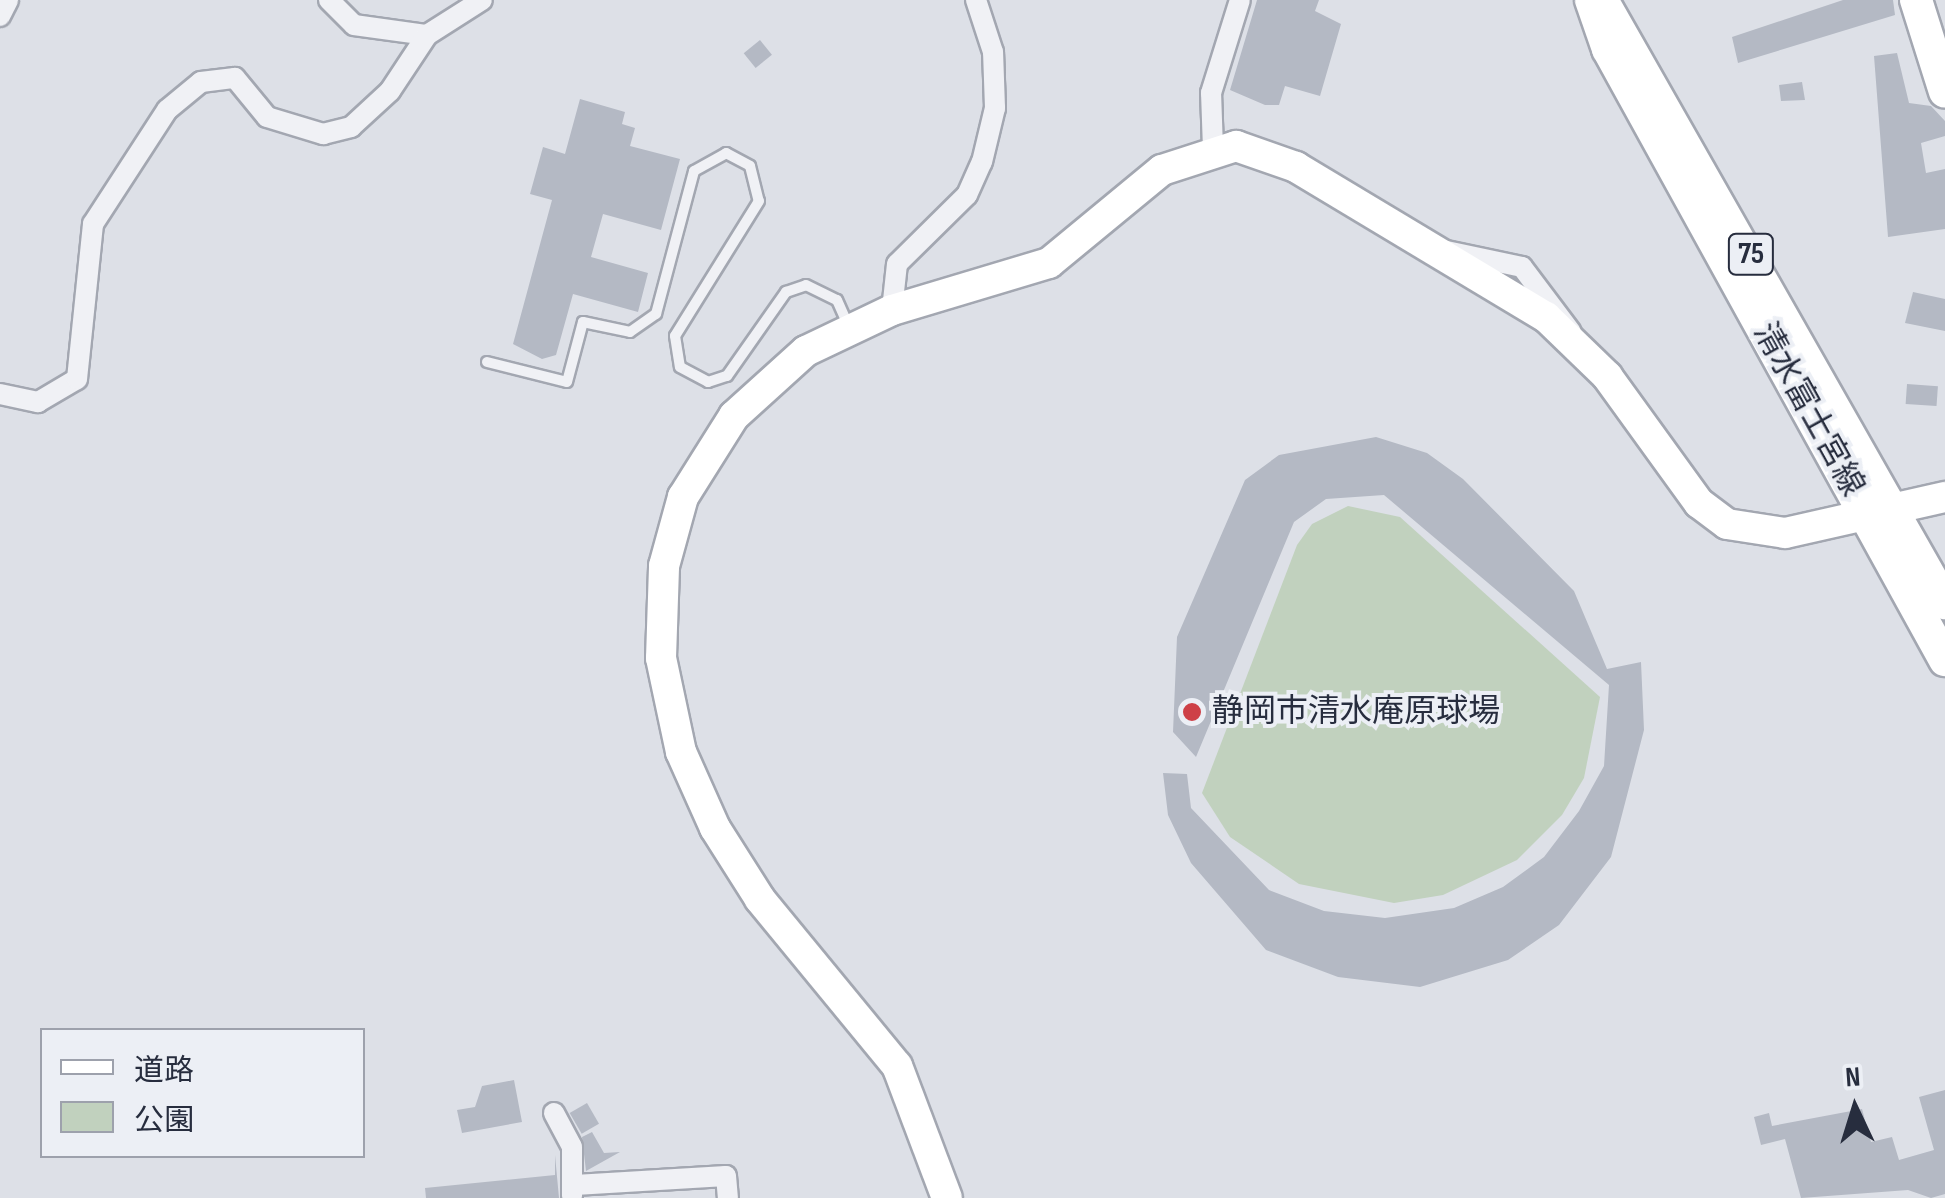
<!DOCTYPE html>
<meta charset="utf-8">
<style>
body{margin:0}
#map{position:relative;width:1945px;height:1198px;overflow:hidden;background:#dde0e7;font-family:"Sofia Sans Condensed","Noto Sans JP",sans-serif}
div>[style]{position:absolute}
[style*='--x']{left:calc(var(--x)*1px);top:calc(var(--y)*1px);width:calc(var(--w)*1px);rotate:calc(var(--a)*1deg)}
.green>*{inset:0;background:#c1d1be}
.building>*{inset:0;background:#b4b9c4;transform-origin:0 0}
.roads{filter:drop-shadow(2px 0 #a3a7b1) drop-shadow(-2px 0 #a3a7b1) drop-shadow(0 2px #a3a7b1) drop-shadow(0 -2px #a3a7b1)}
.lane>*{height:10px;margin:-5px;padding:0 5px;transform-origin:5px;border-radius:5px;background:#f0f1f5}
.street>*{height:20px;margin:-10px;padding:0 10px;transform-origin:10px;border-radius:10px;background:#f0f1f5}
.secondary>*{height:30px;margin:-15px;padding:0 15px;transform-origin:15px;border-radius:15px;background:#fff}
.primary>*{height:32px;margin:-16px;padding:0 16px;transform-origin:16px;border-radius:16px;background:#fff}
.dots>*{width:28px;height:28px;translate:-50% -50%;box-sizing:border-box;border:5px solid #eceff5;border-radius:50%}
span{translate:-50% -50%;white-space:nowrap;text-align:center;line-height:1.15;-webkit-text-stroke:8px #eceff5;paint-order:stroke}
.shield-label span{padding:2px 8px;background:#eceff5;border:2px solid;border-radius:8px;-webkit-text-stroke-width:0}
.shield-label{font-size:30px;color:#272d3e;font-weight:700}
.street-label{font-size:32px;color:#272d3e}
.poi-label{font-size:32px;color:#272d3e}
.left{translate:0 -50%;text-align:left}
.legend{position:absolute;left:40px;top:1028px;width:325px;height:130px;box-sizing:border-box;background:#eceff5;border:2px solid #9da1ac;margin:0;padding:12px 18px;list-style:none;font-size:30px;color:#272d3e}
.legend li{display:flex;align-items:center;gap:20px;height:50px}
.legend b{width:50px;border:2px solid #9da1ac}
.north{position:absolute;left:1805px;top:1058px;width:100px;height:100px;-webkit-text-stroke:8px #eceff5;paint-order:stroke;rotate:356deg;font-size:28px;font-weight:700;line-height:40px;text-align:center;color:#272d3e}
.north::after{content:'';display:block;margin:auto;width:35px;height:45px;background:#272d3e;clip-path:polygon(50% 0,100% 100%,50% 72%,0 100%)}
</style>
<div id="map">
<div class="green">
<div style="clip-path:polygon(1348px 506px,1400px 517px,1600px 697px,1584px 778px,1562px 815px,1517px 860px,1443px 895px,1394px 903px,1299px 884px,1230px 837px,1202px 793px,1297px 545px,1312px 524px)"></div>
</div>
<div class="building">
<div style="clip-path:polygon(1257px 0,1319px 0,1315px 11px,1341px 24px,1320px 96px,1285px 86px,1279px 105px,1265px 105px,1230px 90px)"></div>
<div style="clip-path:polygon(1843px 0,1893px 0,1895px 15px,1738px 63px,1732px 37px)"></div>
<div style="left:760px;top:40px;width:19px;height:21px;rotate:51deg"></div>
<div style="clip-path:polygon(1897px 53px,1909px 103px,1931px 106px,1945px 121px,1945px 136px,1921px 143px,1926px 173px,1945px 169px,1945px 229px,1888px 237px,1874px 56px)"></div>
<div style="clip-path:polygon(1802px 82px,1805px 100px,1781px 101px,1779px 85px)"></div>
<div style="clip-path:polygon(580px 99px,625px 112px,622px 124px,635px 128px,630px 146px,680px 159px,661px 230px,603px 214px,591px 257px,648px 273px,638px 312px,573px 294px,556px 355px,542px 359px,513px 344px,552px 200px,530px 194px,543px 147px,565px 154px)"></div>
<div style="clip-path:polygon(1913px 292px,1945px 299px,1945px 331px,1905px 323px)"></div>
<div style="left:1907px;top:384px;width:31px;height:20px;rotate:4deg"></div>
<div style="clip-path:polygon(1376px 437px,1427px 453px,1463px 479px,1574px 591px,1607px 669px,1641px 662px,1644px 730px,1611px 857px,1559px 925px,1508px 960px,1420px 987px,1338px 977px,1266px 950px,1191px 863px,1168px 815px,1163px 773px,1187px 774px,1191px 808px,1269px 890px,1324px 911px,1385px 918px,1454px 908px,1503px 887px,1544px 857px,1579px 811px,1604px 766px,1609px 685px,1384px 495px,1326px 499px,1294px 522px,1196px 757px,1173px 732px,1177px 637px,1245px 480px,1279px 455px)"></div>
<div style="clip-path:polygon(514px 1080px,522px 1122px,462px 1133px,457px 1110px,475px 1107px,482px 1086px)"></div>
<div style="clip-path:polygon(1945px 1090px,1945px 1194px,1931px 1198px,1908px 1190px,1801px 1198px,1785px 1139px,1761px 1145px,1754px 1117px,1769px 1113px,1772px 1126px,1862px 1109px,1871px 1142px,1892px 1137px,1899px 1160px,1934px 1150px,1919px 1097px)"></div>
<div style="left:587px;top:1103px;width:24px;height:20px;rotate:60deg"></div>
<div style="clip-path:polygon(592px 1132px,604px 1153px,620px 1152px,586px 1171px,582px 1137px)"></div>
<div style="clip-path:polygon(555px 1155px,559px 1198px,426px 1198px,425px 1188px,555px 1175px)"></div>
</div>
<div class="roads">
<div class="lane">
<div style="--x:487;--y:362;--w:82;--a:14"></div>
<div style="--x:567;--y:382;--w:62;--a:-75.1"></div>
<div style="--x:583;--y:322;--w:48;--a:12"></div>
<div style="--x:630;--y:332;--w:32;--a:-35"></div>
<div style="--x:656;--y:314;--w:148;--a:-75.1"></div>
<div style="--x:694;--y:171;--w:37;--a:-29"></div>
<div style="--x:726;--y:153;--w:27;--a:28"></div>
<div style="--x:750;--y:166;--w:36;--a:76"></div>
<div style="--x:759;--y:201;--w:159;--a:121.9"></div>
<div style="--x:675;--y:336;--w:31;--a:81"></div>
<div style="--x:680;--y:367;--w:32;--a:28"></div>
<div style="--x:708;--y:382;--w:20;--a:-18"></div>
<div style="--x:727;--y:376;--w:103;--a:-54.9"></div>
<div style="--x:786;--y:292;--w:21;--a:-19"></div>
<div style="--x:806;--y:285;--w:34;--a:26"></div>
<div style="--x:837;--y:300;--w:27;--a:66"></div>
</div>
<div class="street">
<div style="--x:329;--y:0;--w:35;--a:45"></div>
<div style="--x:354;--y:25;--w:74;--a:7.8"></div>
<div style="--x:0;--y:16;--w:18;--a:-63"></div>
<div style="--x:1213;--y:149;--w:56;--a:-92"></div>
<div style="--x:1211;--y:93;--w:97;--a:-72.7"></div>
<div style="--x:1437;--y:249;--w:87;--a:12"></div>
<div style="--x:1522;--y:267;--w:81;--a:53"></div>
<div style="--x:892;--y:310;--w:46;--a:-83.8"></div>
<div style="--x:897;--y:264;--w:98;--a:-44.6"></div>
<div style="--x:967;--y:195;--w:36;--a:-66"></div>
<div style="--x:982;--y:162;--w:56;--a:-76.5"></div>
<div style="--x:995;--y:108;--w:56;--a:-92"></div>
<div style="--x:993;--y:52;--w:55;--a:-108.1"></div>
<div style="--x:0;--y:394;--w:39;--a:12"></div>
<div style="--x:38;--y:402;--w:45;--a:-30.5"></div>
<div style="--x:77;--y:379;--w:156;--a:-84.1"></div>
<div style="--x:93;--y:224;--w:136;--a:-57"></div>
<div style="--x:167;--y:110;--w:44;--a:-39.5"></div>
<div style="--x:201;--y:82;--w:34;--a:-7"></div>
<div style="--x:235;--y:78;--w:50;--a:50.6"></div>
<div style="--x:267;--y:117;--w:59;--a:16.9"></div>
<div style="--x:323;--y:134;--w:29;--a:-14"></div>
<div style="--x:351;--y:127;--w:53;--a:-42.7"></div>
<div style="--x:390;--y:91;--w:67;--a:-56.5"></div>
<div style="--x:427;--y:35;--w:65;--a:-32.5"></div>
<div style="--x:554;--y:1113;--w:38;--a:62"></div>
<div style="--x:572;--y:1147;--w:49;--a:90"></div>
<div style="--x:575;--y:1185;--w:151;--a:-3.4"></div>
<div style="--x:726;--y:1176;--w:22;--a:85"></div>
</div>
<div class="secondary">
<div style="--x:947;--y:1198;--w:141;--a:-110.7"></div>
<div style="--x:897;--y:1066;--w:216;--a:-129.4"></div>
<div style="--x:760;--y:899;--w:84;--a:-122.4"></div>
<div style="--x:715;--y:828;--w:83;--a:-114.1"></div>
<div style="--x:681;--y:752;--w:96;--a:-102"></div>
<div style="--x:661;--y:658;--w:92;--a:-88.1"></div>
<div style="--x:664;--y:566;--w:72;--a:-74.6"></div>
<div style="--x:683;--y:497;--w:96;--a:-57.8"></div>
<div style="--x:734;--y:416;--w:97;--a:-42.1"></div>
<div style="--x:806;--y:351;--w:95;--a:-25.5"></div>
<div style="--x:892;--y:310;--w:164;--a:-16.7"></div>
<div style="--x:1049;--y:263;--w:146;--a:-39.5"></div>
<div style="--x:1162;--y:170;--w:78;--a:-18"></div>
<div style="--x:1236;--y:146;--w:64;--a:19.3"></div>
<div style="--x:1296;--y:167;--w:292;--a:31"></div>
<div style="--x:1546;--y:317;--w:85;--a:44"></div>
<div style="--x:1607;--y:376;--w:157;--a:54.1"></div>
<div style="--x:1699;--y:503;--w:35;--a:37"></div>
<div style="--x:1727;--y:524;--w:59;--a:8.8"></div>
<div style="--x:1785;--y:533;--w:164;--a:-12.7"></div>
</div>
<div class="primary">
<div style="--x:1591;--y:0;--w:52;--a:70.9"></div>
<div style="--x:1608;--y:49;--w:698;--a:61.12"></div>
<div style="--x:1602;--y:0;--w:694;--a:60.37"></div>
<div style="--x:1916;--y:0;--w:96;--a:72.5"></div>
</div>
</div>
<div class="dots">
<div style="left:1192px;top:712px;background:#ce4047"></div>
</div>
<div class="shield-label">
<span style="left:1751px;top:254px">75</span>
</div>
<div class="street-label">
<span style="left:1808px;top:410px;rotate:61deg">清水富士宮線</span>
</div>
<div class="poi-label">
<span class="left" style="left:1212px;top:712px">静岡市清水庵原球場</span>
</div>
<ul class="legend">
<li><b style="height:12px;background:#fff"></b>道路</li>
<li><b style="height:28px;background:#c1d1be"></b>公園</li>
</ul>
<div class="north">N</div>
</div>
